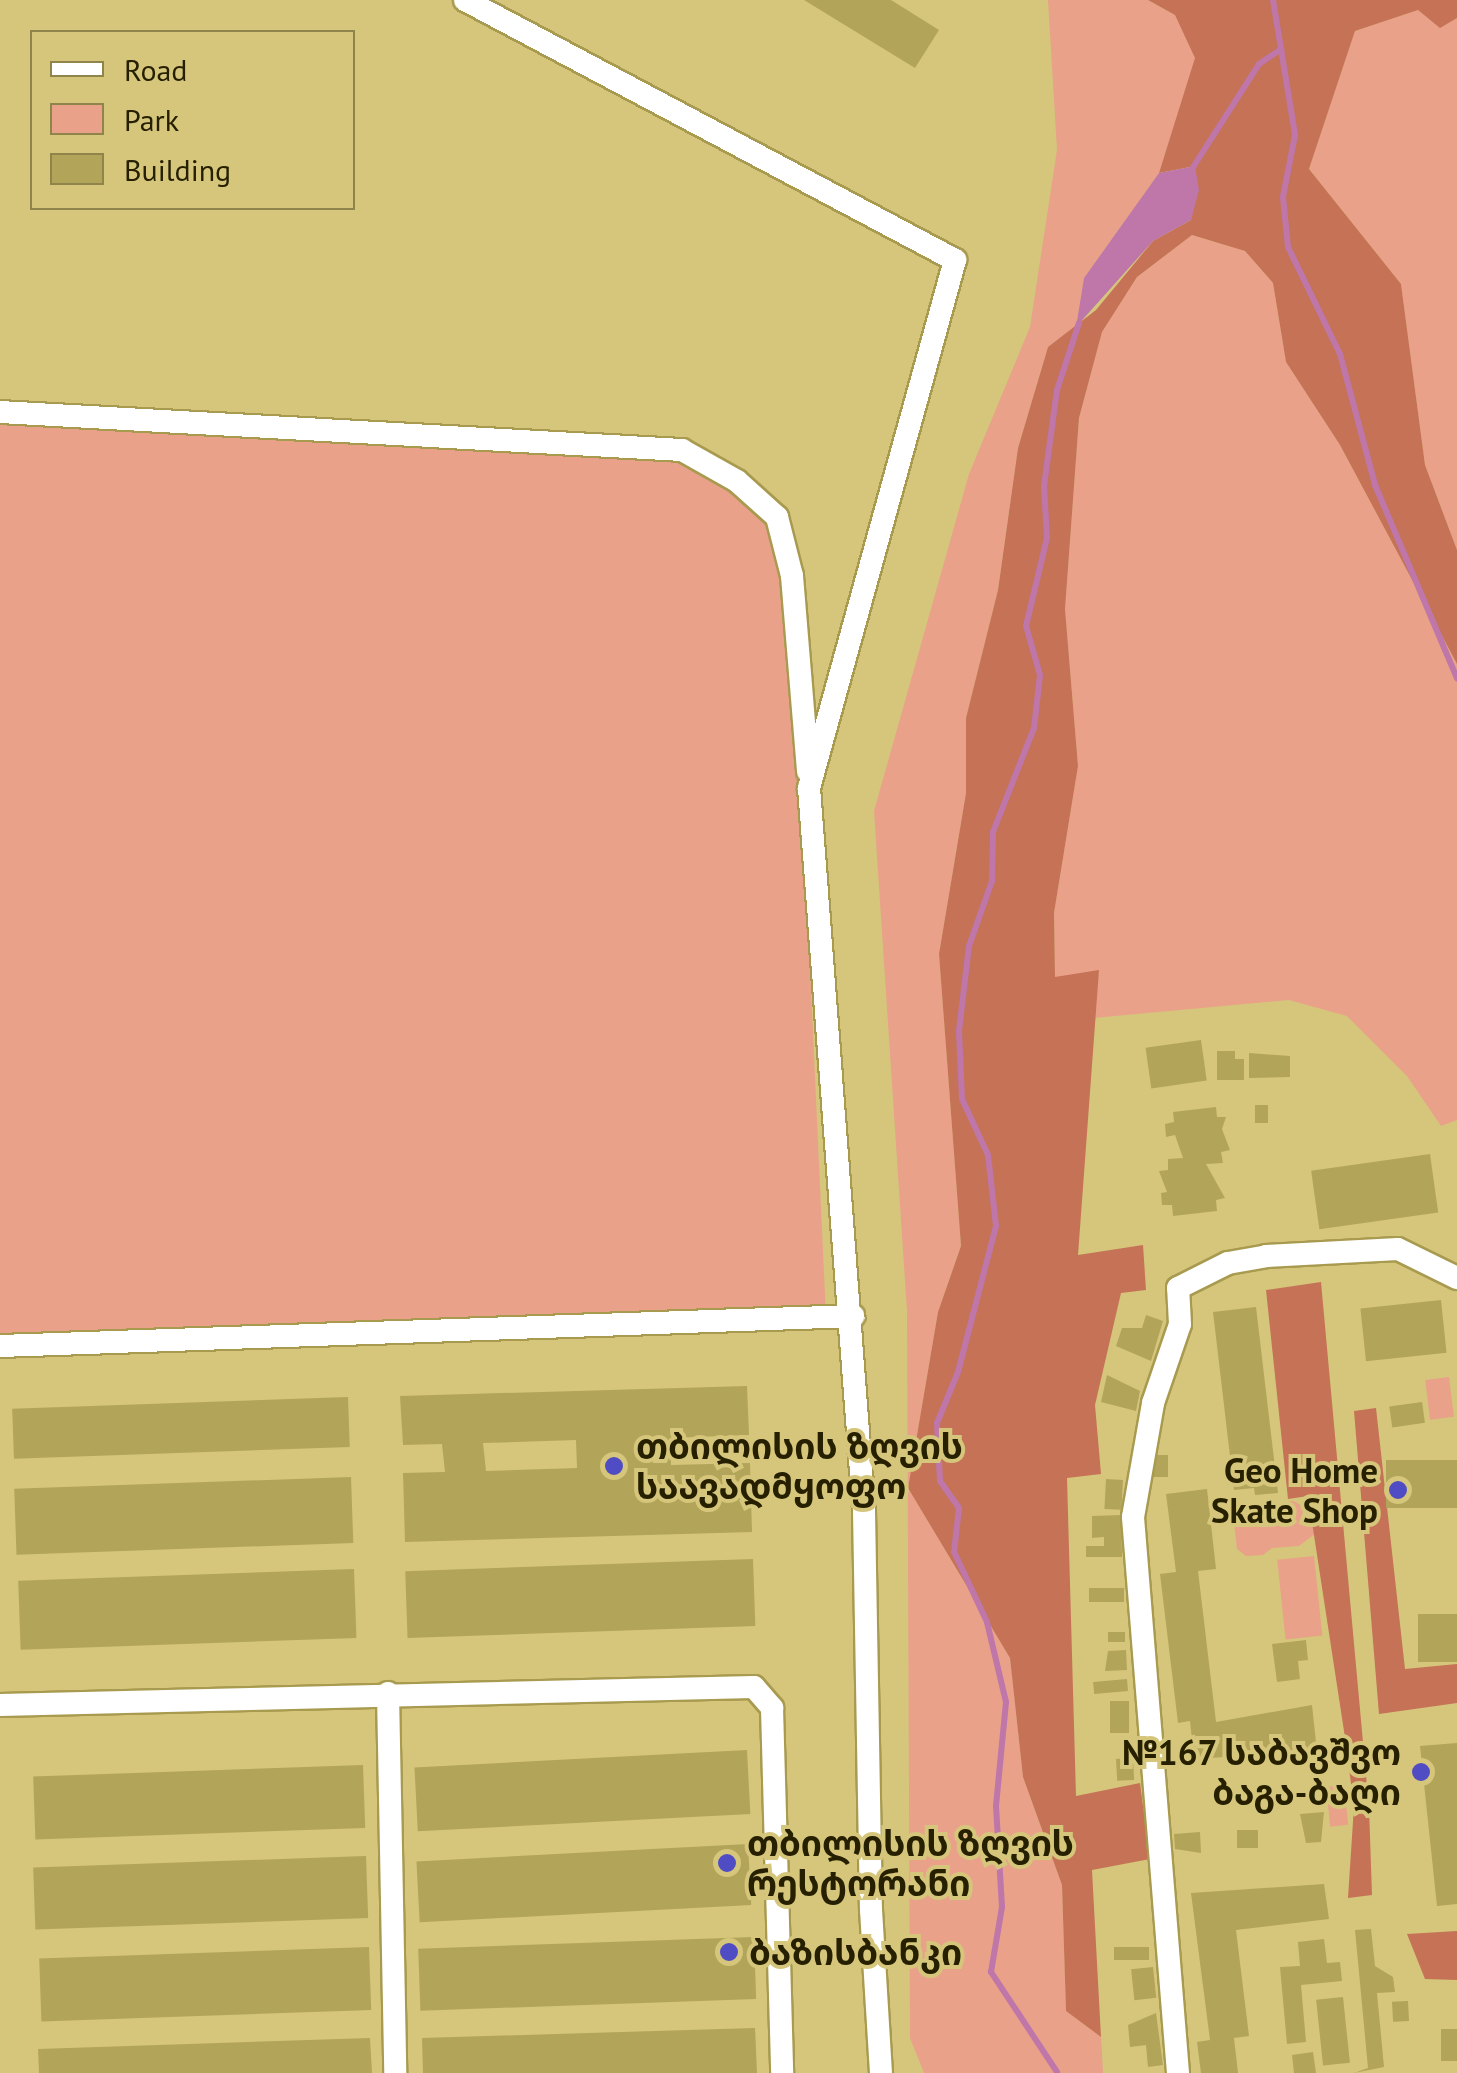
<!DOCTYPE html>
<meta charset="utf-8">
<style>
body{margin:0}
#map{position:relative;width:1457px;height:2073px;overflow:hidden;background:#d5c67b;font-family:"PT Sans","Noto Sans Georgian",sans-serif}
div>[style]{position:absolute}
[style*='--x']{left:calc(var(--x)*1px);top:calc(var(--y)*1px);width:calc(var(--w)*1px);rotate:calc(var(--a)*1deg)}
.green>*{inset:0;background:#e9a189;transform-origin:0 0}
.forest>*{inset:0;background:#c57257}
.water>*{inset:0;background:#bf76a9}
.stream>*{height:6px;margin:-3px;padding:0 3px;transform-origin:3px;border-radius:3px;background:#bf76a9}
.building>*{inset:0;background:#b2a459;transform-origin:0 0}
.roads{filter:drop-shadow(2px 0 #a89a4f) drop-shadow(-2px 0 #a89a4f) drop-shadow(0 2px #a89a4f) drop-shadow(0 -2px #a89a4f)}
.street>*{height:22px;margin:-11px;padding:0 11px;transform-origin:11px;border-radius:11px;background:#fff}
.dots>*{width:28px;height:28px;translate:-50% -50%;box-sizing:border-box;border:5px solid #d5c67b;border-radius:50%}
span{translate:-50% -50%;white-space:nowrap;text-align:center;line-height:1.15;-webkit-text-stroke:8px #d5c67b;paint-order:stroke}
.poi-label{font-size:35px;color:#262001;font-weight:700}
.left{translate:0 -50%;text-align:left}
.right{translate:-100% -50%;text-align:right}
.legend{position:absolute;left:30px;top:30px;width:325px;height:180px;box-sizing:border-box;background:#d5c67b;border:2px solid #8f844a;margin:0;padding:12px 18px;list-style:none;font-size:30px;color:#262001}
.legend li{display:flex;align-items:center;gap:20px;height:50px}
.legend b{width:50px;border:2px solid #8f844a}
</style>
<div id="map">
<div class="green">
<div style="clip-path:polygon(1048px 0,1148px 0,1175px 15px,1196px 58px,1159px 173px,1084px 278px,1076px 327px,1048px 347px,1018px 448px,998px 590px,966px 718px,966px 793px,939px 954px,961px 1246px,938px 1312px,908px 1488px,1010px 1658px,1023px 1777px,1062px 1885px,1066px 2011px,1101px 2037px,1103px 2073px,924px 2073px,910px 2038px,907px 1311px,874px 811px,969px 474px,1030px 327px,1057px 150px)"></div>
<div style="clip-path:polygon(1418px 10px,1440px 27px,1457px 18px,1457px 550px,1425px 465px,1401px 284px,1309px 169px,1355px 31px)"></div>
<div style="clip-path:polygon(1192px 235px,1245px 251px,1273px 283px,1286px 362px,1340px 445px,1457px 664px,1457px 1120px,1441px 1126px,1407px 1076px,1347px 1016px,1289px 1000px,1093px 1018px,1099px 971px,1055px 978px,1054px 913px,1078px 766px,1065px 609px,1079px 418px,1102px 332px,1137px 277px)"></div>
<div style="clip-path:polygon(0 412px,682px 450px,777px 517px,792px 576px,826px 1317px,0 1346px)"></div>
<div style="left:1449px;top:1377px;width:40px;height:24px;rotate:83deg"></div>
<div style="clip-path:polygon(1293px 1501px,1320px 1514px,1320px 1530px,1299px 1546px,1272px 1548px,1263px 1555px,1246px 1556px,1237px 1549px,1234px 1523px,1248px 1508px)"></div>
<div style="left:1314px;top:1556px;width:80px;height:37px;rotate:84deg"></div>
<div style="left:1344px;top:1785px;width:40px;height:18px;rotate:84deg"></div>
</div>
<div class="forest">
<div style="clip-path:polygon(1148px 0,1457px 0,1457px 18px,1440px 28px,1418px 10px,1355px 31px,1309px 169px,1401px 284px,1425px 465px,1457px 550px,1457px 664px,1340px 445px,1286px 362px,1273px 283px,1245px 251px,1192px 235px,1137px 277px,1102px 332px,1079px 418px,1065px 609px,1078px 766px,1054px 913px,1055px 977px,1099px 970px,1078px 1255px,1143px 1245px,1146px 1290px,1121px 1293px,1095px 1405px,1101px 1474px,1067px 1478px,1076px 1796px,1140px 1783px,1150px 1859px,1092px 1870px,1101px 2037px,1066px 2011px,1062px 1885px,1023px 1777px,1010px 1658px,908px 1488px,938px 1312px,961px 1246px,939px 954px,966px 793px,966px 718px,998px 590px,1018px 448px,1048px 347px,1096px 310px,1153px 241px,1191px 220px,1195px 166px,1159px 173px,1195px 58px,1175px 15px)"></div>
<div style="clip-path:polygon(1321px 1282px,1369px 1808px,1372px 1895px,1348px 1898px,1354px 1806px,1344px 1731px,1308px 1496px,1288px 1499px,1266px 1290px)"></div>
<div style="clip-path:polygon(1376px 1408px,1405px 1669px,1457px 1664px,1457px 1703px,1379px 1714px,1354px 1411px)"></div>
<div style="clip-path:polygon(1457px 1931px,1457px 1980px,1425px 1979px,1407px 1934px)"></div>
</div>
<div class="water">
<div style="clip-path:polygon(1195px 166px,1199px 190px,1191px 220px,1153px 241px,1076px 327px,1084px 278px,1159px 173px)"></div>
</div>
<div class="stream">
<div style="--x:1273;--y:0;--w:137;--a:80.7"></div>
<div style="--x:1295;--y:135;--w:63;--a:101"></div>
<div style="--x:1283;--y:197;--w:50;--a:84.3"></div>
<div style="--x:1288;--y:247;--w:119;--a:64.1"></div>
<div style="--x:1340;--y:354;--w:136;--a:75"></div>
<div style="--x:1375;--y:485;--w:210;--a:67"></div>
<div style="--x:1190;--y:172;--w:128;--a:-57.4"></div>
<div style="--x:1259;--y:64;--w:27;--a:-34"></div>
<div style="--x:1057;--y:2072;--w:120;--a:-123.4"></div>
<div style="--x:991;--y:1972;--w:66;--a:-80.4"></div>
<div style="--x:1002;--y:1907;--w:101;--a:-93.4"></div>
<div style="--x:996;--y:1806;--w:104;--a:-84.5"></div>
<div style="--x:1006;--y:1702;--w:82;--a:-103.4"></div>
<div style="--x:987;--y:1622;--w:77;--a:-115.2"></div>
<div style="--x:954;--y:1552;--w:44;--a:-83.5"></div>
<div style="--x:959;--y:1508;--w:33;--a:-125"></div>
<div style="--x:940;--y:1481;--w:58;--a:-93"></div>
<div style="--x:937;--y:1423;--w:55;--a:-67.6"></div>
<div style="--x:958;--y:1372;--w:151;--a:-75.4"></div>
<div style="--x:996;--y:1226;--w:71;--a:-96.4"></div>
<div style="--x:988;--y:1155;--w:62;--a:-114.9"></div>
<div style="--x:962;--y:1099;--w:68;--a:-92.5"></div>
<div style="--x:959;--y:1031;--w:86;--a:-83.3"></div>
<div style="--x:969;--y:946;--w:69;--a:-70.5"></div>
<div style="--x:992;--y:881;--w:49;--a:-88.8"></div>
<div style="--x:993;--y:832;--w:112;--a:-68.5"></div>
<div style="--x:1034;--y:728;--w:53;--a:-83.5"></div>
<div style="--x:1040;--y:675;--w:51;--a:-105.9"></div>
<div style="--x:1026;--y:626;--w:90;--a:-76.6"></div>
<div style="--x:1047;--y:538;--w:52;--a:-93.3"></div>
<div style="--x:1044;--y:486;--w:97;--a:-82.3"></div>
<div style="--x:1057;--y:390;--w:71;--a:-71.8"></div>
</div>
<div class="building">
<div style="clip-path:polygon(804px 0,891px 0,939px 30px,915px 68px)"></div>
<div style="left:1201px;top:1040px;width:41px;height:56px;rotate:82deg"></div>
<div style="clip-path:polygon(1217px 1051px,1235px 1051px,1235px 1059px,1244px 1059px,1244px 1080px,1217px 1080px)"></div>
<div style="clip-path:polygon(1249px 1053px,1290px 1056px,1290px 1077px,1249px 1078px)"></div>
<div style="left:1255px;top:1105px;width:13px;height:18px"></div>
<div style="clip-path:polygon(1216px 1107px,1217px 1117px,1226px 1117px,1222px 1129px,1230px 1150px,1221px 1152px,1223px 1163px,1206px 1164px,1225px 1198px,1216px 1200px,1217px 1211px,1173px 1216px,1172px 1205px,1162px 1205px,1161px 1193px,1167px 1192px,1159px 1171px,1168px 1170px,1168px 1159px,1183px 1158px,1175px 1135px,1166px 1137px,1165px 1124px,1174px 1122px,1173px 1112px)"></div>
<div style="left:1430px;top:1154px;width:59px;height:120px;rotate:82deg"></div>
<div style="left:1441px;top:1300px;width:53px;height:81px;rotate:84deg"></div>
<div style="clip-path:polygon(1256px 1307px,1278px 1493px,1255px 1495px,1254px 1488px,1234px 1490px,1213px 1312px)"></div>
<div style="clip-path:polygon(1146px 1315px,1163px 1321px,1151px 1361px,1116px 1346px,1122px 1328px,1142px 1328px)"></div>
<div style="clip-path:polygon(1107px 1375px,1140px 1391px,1136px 1411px,1101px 1402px)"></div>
<div style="clip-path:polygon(evenodd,747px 1386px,749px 1435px,670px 1438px,671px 1465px,750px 1463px,752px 1532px,405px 1542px,403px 1473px,445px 1472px,442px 1444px,403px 1445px,400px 1396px,747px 1386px,576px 1440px,577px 1468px,486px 1471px,483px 1443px,576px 1440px)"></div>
<div style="left:348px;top:1397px;width:50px;height:336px;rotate:88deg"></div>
<div style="left:1422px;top:1402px;width:21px;height:33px;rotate:82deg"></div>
<div style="left:1152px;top:1455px;width:16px;height:22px"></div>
<div style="left:1457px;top:1460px;width:48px;height:71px;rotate:90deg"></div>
<div style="left:351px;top:1477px;width:66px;height:337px;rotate:88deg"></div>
<div style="left:1106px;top:1479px;width:17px;height:30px;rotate:3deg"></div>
<div style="clip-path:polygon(1207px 1489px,1216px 1569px,1198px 1571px,1216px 1722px,1312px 1705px,1317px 1751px,1194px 1759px,1190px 1721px,1178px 1723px,1160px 1574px,1176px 1572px,1166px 1494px)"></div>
<div style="clip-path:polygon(1121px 1515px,1122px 1557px,1086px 1557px,1086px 1546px,1104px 1546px,1104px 1537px,1092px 1538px,1092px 1516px)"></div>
<div style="left:753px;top:1559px;width:67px;height:348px;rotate:88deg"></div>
<div style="left:354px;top:1569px;width:69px;height:336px;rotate:88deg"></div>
<div style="left:1124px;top:1588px;width:14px;height:35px;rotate:90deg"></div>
<div style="left:1457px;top:1614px;width:48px;height:39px;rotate:90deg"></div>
<div style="left:1125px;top:1632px;width:10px;height:17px;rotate:90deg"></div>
<div style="clip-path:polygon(1306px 1640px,1308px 1660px,1298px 1661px,1300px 1679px,1277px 1682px,1272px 1644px)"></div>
<div style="clip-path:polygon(1126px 1650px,1127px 1670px,1105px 1671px,1108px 1651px)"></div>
<div style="left:1127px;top:1679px;width:12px;height:34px;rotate:85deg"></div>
<div style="left:1110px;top:1701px;width:19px;height:32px"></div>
<div style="clip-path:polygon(1457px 1743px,1457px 1904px,1437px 1906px,1420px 1746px)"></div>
<div style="left:747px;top:1750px;width:64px;height:333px;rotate:87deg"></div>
<div style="left:1133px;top:1758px;width:22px;height:17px;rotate:87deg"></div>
<div style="left:363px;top:1765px;width:63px;height:330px;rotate:88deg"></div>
<div style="clip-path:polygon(1324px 1812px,1321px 1842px,1306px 1843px,1300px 1814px)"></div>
<div style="left:1258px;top:1830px;width:18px;height:21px;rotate:90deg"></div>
<div style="clip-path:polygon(1200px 1832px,1201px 1853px,1175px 1849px,1174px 1834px)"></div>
<div style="left:748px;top:1844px;width:61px;height:332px;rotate:87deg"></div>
<div style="left:366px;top:1856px;width:62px;height:333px;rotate:88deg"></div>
<div style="clip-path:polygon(1324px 1884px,1329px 1919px,1236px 1930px,1249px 2036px,1234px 2038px,1238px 2073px,1201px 2073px,1197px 2042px,1210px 2040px,1191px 1893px)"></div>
<div style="clip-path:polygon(1371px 1929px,1375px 1966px,1393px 1977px,1395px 1992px,1377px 1993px,1384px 2067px,1354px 2073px,1368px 2068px,1355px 1930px)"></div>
<div style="left:754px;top:1937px;width:62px;height:336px;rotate:88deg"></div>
<div style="clip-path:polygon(1324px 1939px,1327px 1963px,1340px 1962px,1342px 1981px,1301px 1985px,1306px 2042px,1287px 2044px,1280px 1967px,1300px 1966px,1298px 1942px)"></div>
<div style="left:369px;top:1947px;width:63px;height:330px;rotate:88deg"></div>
<div style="left:1149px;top:1947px;width:13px;height:35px;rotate:90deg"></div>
<div style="left:1153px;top:1967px;width:31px;height:22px;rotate:84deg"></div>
<div style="left:1343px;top:1997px;width:66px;height:27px;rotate:84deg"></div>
<div style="left:1408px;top:2001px;width:20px;height:16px;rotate:87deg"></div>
<div style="clip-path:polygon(1156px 2013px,1163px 2065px,1148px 2067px,1146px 2045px,1130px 2047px,1128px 2025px)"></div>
<div style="clip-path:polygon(755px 2028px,757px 2073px,423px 2073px,422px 2038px)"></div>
<div style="left:1457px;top:2029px;width:32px;height:16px;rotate:90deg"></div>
<div style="clip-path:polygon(370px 2038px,372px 2073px,39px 2073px,38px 2049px)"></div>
<div style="clip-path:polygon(1313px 2052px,1316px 2073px,1294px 2073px,1292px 2055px)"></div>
</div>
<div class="roads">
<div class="street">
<div style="--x:465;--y:0;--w:555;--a:27.95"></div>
<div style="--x:955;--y:260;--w:548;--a:105.46"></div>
<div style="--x:809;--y:788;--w:725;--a:85.65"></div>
<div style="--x:864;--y:1511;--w:399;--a:89"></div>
<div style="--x:871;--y:1910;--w:163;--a:86.5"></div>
<div style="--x:0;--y:412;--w:683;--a:3.19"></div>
<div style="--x:682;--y:450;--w:63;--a:29.4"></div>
<div style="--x:737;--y:481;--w:54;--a:42"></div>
<div style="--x:777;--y:517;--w:61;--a:75.7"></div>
<div style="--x:792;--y:576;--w:196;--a:85.3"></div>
<div style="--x:0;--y:1346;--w:854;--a:-2.01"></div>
<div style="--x:388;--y:1693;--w:380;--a:88.9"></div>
<div style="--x:0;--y:1705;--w:754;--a:-1.37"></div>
<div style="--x:754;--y:1687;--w:28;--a:49"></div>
<div style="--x:772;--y:1708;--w:365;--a:88.4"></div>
<div style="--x:1178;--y:2073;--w:558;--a:-94.63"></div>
<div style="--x:1133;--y:1517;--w:116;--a:-80"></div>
<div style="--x:1153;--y:1403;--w:83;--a:-71.1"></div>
<div style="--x:1180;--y:1324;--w:36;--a:-93"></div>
<div style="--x:1178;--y:1288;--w:56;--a:-26.6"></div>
<div style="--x:1228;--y:1263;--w:39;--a:-10"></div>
<div style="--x:1266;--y:1256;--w:132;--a:-3"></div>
<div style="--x:1398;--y:1249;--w:66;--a:26.2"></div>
</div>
</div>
<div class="dots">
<div style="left:614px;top:1466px;background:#504dc4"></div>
<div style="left:1398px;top:1490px;background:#504dc4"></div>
<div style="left:1421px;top:1772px;background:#504dc4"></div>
<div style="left:727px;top:1863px;background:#504dc4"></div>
<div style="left:729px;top:1952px;background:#504dc4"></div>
</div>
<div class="poi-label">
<span class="left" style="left:636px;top:1466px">თბილისის ზღვის<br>საავადმყოფო</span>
<span class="right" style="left:1378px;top:1490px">Geo Home<br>Skate Shop</span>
<span class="right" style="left:1401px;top:1772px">№167 საბავშვო<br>ბაგა-ბაღი</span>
<span class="left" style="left:747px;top:1863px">თბილისის ზღვის<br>რესტორანი</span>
<span class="left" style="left:749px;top:1952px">ბაზისბანკი</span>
</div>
<ul class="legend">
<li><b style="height:12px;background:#fff"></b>Road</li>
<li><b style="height:28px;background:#e9a189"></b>Park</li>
<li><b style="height:28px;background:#b2a459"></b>Building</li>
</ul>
</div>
